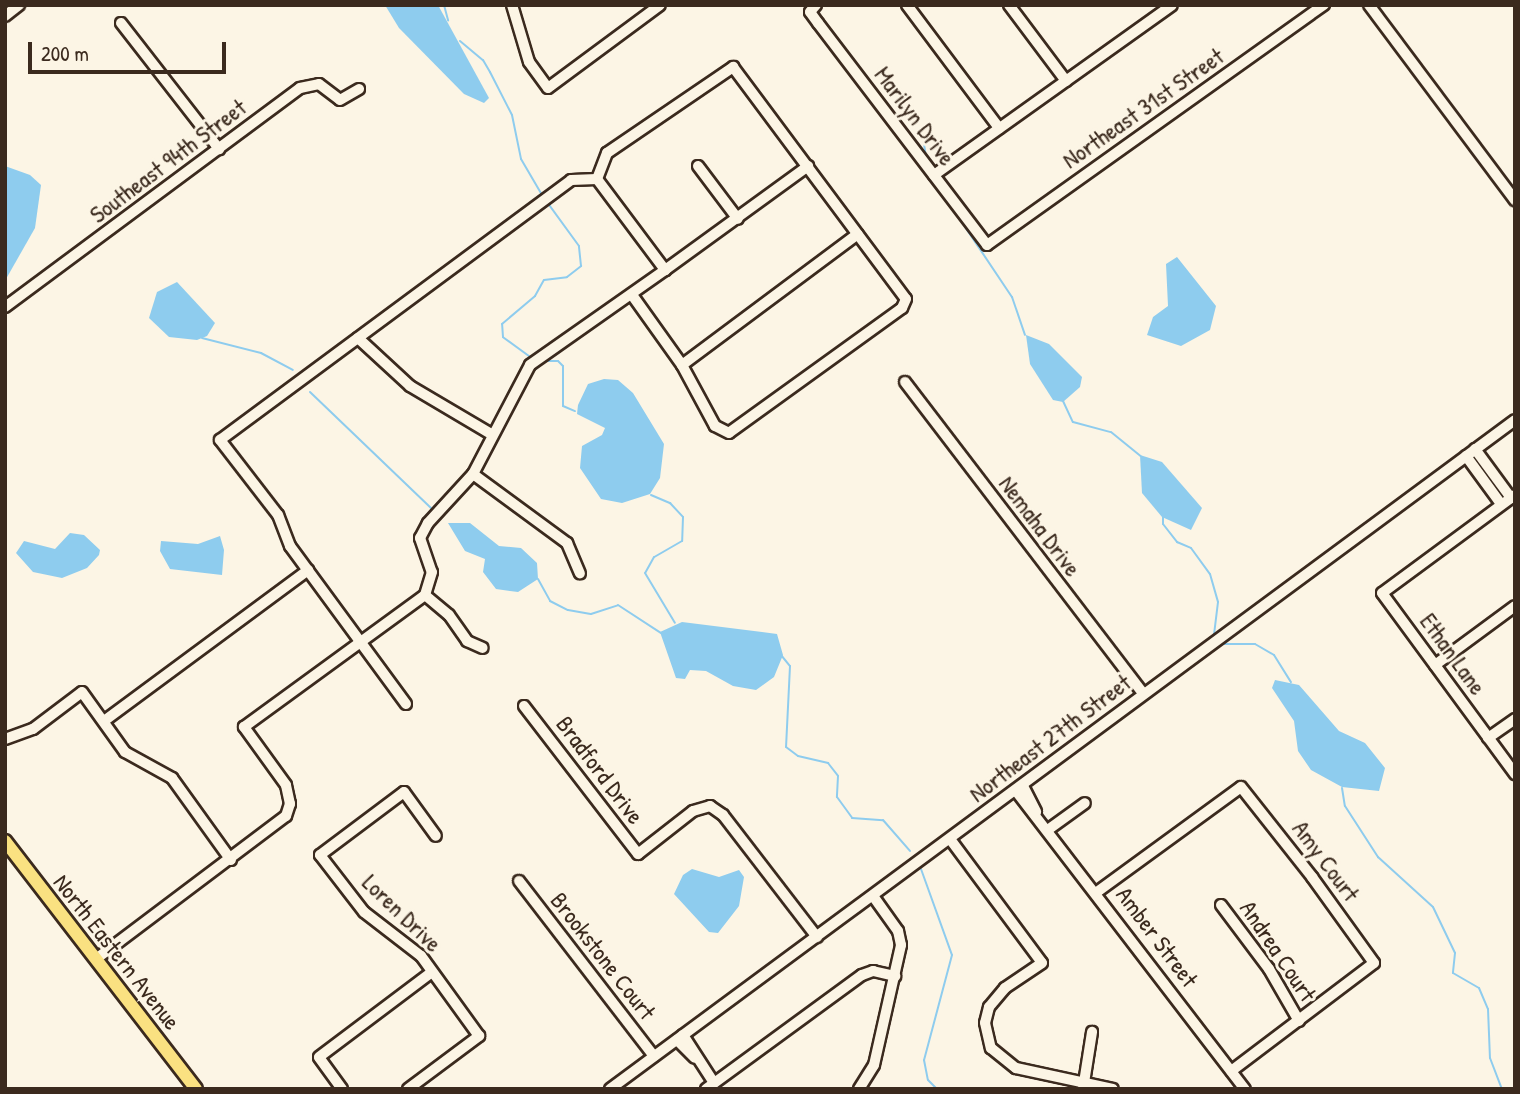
<!DOCTYPE html>
<style>
body{margin:0}
#map{position:relative;width:1520px;height:1094px;overflow:hidden;background:#fcf5e5;font-family:"Patrick Hand",sans-serif}
div>[style]{position:absolute}
[style*='--x']{left:calc(var(--x)*1px);top:calc(var(--y)*1px);width:calc(var(--w)*1px);rotate:calc(var(--a)*1deg)}
.water>*{inset:0;background:#8eccee}
.stream>*{height:2px;margin:-1px;padding:0 1px;transform-origin:1px;border-radius:1px;background:#8eccee}
.roads{filter:drop-shadow(2px 0 #3b2a1e) drop-shadow(-2px 0 #3b2a1e) drop-shadow(0 2px #3b2a1e) drop-shadow(0 -2px #3b2a1e)}
.minor>*{height:10px;margin:-5px;padding:0 5px;transform-origin:5px;border-radius:5px;background:#fcf5e5}
.major>*{height:12px;margin:-6px;padding:0 6px;transform-origin:6px;border-radius:6px;background:#fae181}
span{translate:-50% -50%;white-space:nowrap;text-align:center;line-height:1.15;-webkit-text-stroke:6px #fcf5e5;paint-order:stroke}
.street-label{font-size:24px;color:#3b2a1e}
.frame{position:absolute;inset:0;border:7px solid #3b2a1e;pointer-events:none}
.scale{position:absolute;left:28px;top:42px;width:198px;height:32px;box-sizing:border-box;border:4px solid #3b2a1e;border-top:0;padding-left:9px;font-size:21px;line-height:24px;white-space:nowrap;color:#3b2a1e;-webkit-text-stroke:5px #fcf5e5;paint-order:stroke}
</style>
<div id="map">
<div class="water">
<div style="clip-path:polygon(385px 5px,438px 5px,489px 98px,484px 103px,464px 94px,399px 28px)"></div>
<div style="clip-path:polygon(5px 166px,30px 175px,41px 185px,35px 228px,6px 279px)"></div>
<div style="clip-path:polygon(1177px 257px,1216px 306px,1210px 330px,1181px 346px,1147px 335px,1153px 317px,1168px 306px,1166px 264px)"></div>
<div style="clip-path:polygon(177px 282px,215px 323px,207px 336px,197px 340px,169px 337px,149px 318px,157px 292px)"></div>
<div style="clip-path:polygon(1026px 335px,1049px 344px,1082px 377px,1080px 387px,1063px 402px,1053px 400px,1030px 364px)"></div>
<div style="clip-path:polygon(604px 379px,618px 380px,633px 393px,664px 444px,660px 478px,650px 494px,622px 503px,601px 499px,580px 468px,582px 446px,602px 435px,605px 428px,577px 414px,578px 405px,588px 384px)"></div>
<div style="clip-path:polygon(1140px 455px,1162px 462px,1202px 508px,1191px 530px,1162px 517px,1142px 493px)"></div>
<div style="clip-path:polygon(448px 523px,470px 523px,499px 546px,521px 548px,537px 563px,538px 579px,518px 592px,496px 589px,483px 572px,485px 559px,465px 551px)"></div>
<div style="clip-path:polygon(70px 533px,84px 535px,100px 550px,99px 555px,87px 568px,62px 578px,33px 572px,16px 553px,24px 541px,55px 549px)"></div>
<div style="clip-path:polygon(220px 536px,224px 550px,222px 575px,170px 569px,160px 551px,161px 541px,198px 544px)"></div>
<div style="clip-path:polygon(682px 622px,777px 634px,783px 655px,774px 677px,756px 690px,733px 686px,706px 671px,690px 670px,685px 679px,676px 678px,660px 632px)"></div>
<div style="clip-path:polygon(1275px 680px,1299px 685px,1339px 731px,1365px 743px,1385px 768px,1379px 791px,1342px 787px,1311px 770px,1298px 751px,1294px 721px,1272px 688px)"></div>
<div style="clip-path:polygon(692px 869px,719px 877px,739px 870px,744px 877px,739px 906px,718px 933px,709px 932px,674px 894px,683px 875px)"></div>
</div>
<div class="stream">
<div style="--x:444;--y:5;--w:16;--a:75"></div>
<div style="--x:460;--y:41;--w:30;--a:40"></div>
<div style="--x:483;--y:60;--w:14;--a:60"></div>
<div style="--x:490;--y:72;--w:48;--a:62.9"></div>
<div style="--x:512;--y:115;--w:45;--a:78.4"></div>
<div style="--x:521;--y:159;--w:42;--a:59.7"></div>
<div style="--x:923;--y:138;--w:19;--a:81"></div>
<div style="--x:947;--y:200;--w:117;--a:56.2"></div>
<div style="--x:1012;--y:297;--w:40;--a:71.1"></div>
<div style="--x:202;--y:338;--w:61;--a:14.3"></div>
<div style="--x:261;--y:353;--w:36;--a:28"></div>
<div style="--x:533;--y:359;--w:37;--a:-144"></div>
<div style="--x:503;--y:337;--w:13;--a:-94"></div>
<div style="--x:502;--y:324;--w:43;--a:-40.3"></div>
<div style="--x:535;--y:296;--w:18;--a:-61"></div>
<div style="--x:544;--y:280;--w:23;--a:-7"></div>
<div style="--x:567;--y:277;--w:18;--a:-38"></div>
<div style="--x:581;--y:266;--w:20;--a:-96"></div>
<div style="--x:579;--y:246;--w:54;--a:-126"></div>
<div style="--x:542;--y:361;--w:16;--a:0"></div>
<div style="--x:558;--y:361;--w:7;--a:45"></div>
<div style="--x:563;--y:366;--w:40;--a:90"></div>
<div style="--x:563;--y:406;--w:13;--a:23"></div>
<div style="--x:310;--y:392;--w:168;--a:43.8"></div>
<div style="--x:1063;--y:401;--w:23;--a:65"></div>
<div style="--x:1073;--y:422;--w:39;--a:15"></div>
<div style="--x:1111;--y:432;--w:38;--a:39"></div>
<div style="--x:651;--y:495;--w:21;--a:23"></div>
<div style="--x:670;--y:503;--w:19;--a:47"></div>
<div style="--x:683;--y:517;--w:24;--a:92"></div>
<div style="--x:682;--y:541;--w:32;--a:150"></div>
<div style="--x:654;--y:557;--w:18;--a:119"></div>
<div style="--x:645;--y:573;--w:58;--a:59"></div>
<div style="--x:1163;--y:515;--w:9;--a:90"></div>
<div style="--x:1163;--y:524;--w:23;--a:52"></div>
<div style="--x:1177;--y:542;--w:15;--a:23"></div>
<div style="--x:1191;--y:548;--w:32;--a:54"></div>
<div style="--x:1210;--y:574;--w:29;--a:74"></div>
<div style="--x:1218;--y:602;--w:32;--a:97"></div>
<div style="--x:538;--y:579;--w:25;--a:61"></div>
<div style="--x:550;--y:601;--w:20;--a:27"></div>
<div style="--x:568;--y:610;--w:23;--a:10"></div>
<div style="--x:591;--y:614;--w:28;--a:-18"></div>
<div style="--x:618;--y:605;--w:51;--a:33.1"></div>
<div style="--x:1221;--y:644;--w:34;--a:0"></div>
<div style="--x:1255;--y:644;--w:22;--a:30"></div>
<div style="--x:1274;--y:655;--w:32;--a:58"></div>
<div style="--x:781;--y:655;--w:14;--a:51"></div>
<div style="--x:790;--y:666;--w:81;--a:92.8"></div>
<div style="--x:786;--y:747;--w:15;--a:37"></div>
<div style="--x:798;--y:756;--w:31;--a:13"></div>
<div style="--x:828;--y:763;--w:16;--a:52"></div>
<div style="--x:838;--y:776;--w:21;--a:93"></div>
<div style="--x:837;--y:797;--w:26;--a:54"></div>
<div style="--x:852;--y:818;--w:31;--a:4"></div>
<div style="--x:883;--y:820;--w:41;--a:48.9"></div>
<div style="--x:1342;--y:788;--w:18;--a:81"></div>
<div style="--x:1345;--y:806;--w:61;--a:57.1"></div>
<div style="--x:1378;--y:857;--w:74;--a:42.3"></div>
<div style="--x:1433;--y:907;--w:51;--a:64.4"></div>
<div style="--x:1455;--y:953;--w:20;--a:96"></div>
<div style="--x:1453;--y:973;--w:30;--a:30"></div>
<div style="--x:1479;--y:988;--w:23;--a:67"></div>
<div style="--x:1488;--y:1009;--w:49;--a:87.7"></div>
<div style="--x:1490;--y:1058;--w:33;--a:69"></div>
<div style="--x:921;--y:869;--w:91;--a:70.2"></div>
<div style="--x:952;--y:955;--w:109;--a:104.9"></div>
<div style="--x:924;--y:1060;--w:20;--a:79"></div>
<div style="--x:928;--y:1080;--w:13;--a:45"></div>
</div>
<div class="roads">
<div class="minor">
<div style="--x:512;--y:5;--w:59;--a:73.4"></div>
<div style="--x:529;--y:62;--w:32;--a:54"></div>
<div style="--x:548;--y:88;--w:139;--a:-36.5"></div>
<div style="--x:816;--y:5;--w:9;--a:131"></div>
<div style="--x:810;--y:12;--w:14;--a:54"></div>
<div style="--x:818;--y:23;--w:279;--a:52.7"></div>
<div style="--x:987;--y:245;--w:414;--a:-35.5"></div>
<div style="--x:907;--y:5;--w:154;--a:53.2"></div>
<div style="--x:1009;--y:5;--w:95;--a:53.1"></div>
<div style="--x:1369;--y:5;--w:244;--a:53.2"></div>
<div style="--x:5;--y:16;--w:18;--a:-38"></div>
<div style="--x:121;--y:23;--w:160;--a:52.1"></div>
<div style="--x:698;--y:166;--w:66;--a:53"></div>
<div style="--x:934;--y:175;--w:292;--a:-35.5"></div>
<div style="--x:597;--y:179;--w:28;--a:-69"></div>
<div style="--x:607;--y:153;--w:153;--a:-34.3"></div>
<div style="--x:733;--y:67;--w:289;--a:53.3"></div>
<div style="--x:906;--y:299;--w:10;--a:114"></div>
<div style="--x:902;--y:308;--w:213;--a:144.2"></div>
<div style="--x:729;--y:433;--w:16;--a:-153"></div>
<div style="--x:715;--y:426;--w:69;--a:-118.4"></div>
<div style="--x:682;--y:365;--w:86;--a:-125.5"></div>
<div style="--x:665;--y:270;--w:177;--a:-36"></div>
<div style="--x:5;--y:307;--w:367;--a:-36.6"></div>
<div style="--x:300;--y:88;--w:19;--a:-12"></div>
<div style="--x:319;--y:84;--w:26;--a:37"></div>
<div style="--x:340;--y:100;--w:22;--a:-30"></div>
<div style="--x:358;--y:338;--w:71;--a:42.7"></div>
<div style="--x:410;--y:386;--w:96;--a:30.6"></div>
<div style="--x:682;--y:365;--w:219;--a:-36.7"></div>
<div style="--x:905;--y:382;--w:392;--a:52.6"></div>
<div style="--x:1475;--y:449;--w:61;--a:53.7"></div>
<div style="--x:1466;--y:456;--w:59;--a:53.9"></div>
<div style="--x:473;--y:474;--w:117;--a:36.3"></div>
<div style="--x:567;--y:543;--w:33;--a:67"></div>
<div style="--x:1515;--y:495;--w:165;--a:143.6"></div>
<div style="--x:1382;--y:593;--w:225;--a:53.7"></div>
<div style="--x:1435;--y:665;--w:99;--a:-36.4"></div>
<div style="--x:406;--y:704;--w:196;--a:-126.3"></div>
<div style="--x:290;--y:546;--w:33;--a:-111"></div>
<div style="--x:278;--y:515;--w:95;--a:-127.7"></div>
<div style="--x:220;--y:440;--w:437;--a:-36.5"></div>
<div style="--x:571;--y:180;--w:26;--a:-2"></div>
<div style="--x:597;--y:179;--w:114;--a:53.2"></div>
<div style="--x:665;--y:270;--w:165;--a:144.9"></div>
<div style="--x:530;--y:365;--w:123;--a:117.6"></div>
<div style="--x:473;--y:474;--w:67;--a:132.6"></div>
<div style="--x:428;--y:523;--w:17;--a:118"></div>
<div style="--x:420;--y:538;--w:36;--a:71"></div>
<div style="--x:432;--y:572;--w:24;--a:107"></div>
<div style="--x:524;--y:706;--w:187;--a:52.4"></div>
<div style="--x:638;--y:854;--w:70;--a:-38"></div>
<div style="--x:693;--y:811;--w:18;--a:-16"></div>
<div style="--x:710;--y:806;--w:16;--a:35"></div>
<div style="--x:723;--y:815;--w:154;--a:52.4"></div>
<div style="--x:104;--y:721;--w:254;--a:-36.5"></div>
<div style="--x:1488;--y:738;--w:33;--a:-35"></div>
<div style="--x:5;--y:739;--w:30;--a:-20"></div>
<div style="--x:33;--y:729;--w:61;--a:-37.1"></div>
<div style="--x:82;--y:692;--w:74;--a:54.4"></div>
<div style="--x:125;--y:752;--w:54;--a:29"></div>
<div style="--x:172;--y:778;--w:101;--a:54.3"></div>
<div style="--x:1023;--y:786;--w:29;--a:63"></div>
<div style="--x:1016;--y:791;--w:376;--a:52.5"></div>
<div style="--x:1049;--y:829;--w:44;--a:-35.8"></div>
<div style="--x:950;--y:839;--w:154;--a:53.4"></div>
<div style="--x:1042;--y:963;--w:45;--a:146"></div>
<div style="--x:1005;--y:988;--w:25;--a:130"></div>
<div style="--x:989;--y:1007;--w:16;--a:104"></div>
<div style="--x:985;--y:1023;--w:26;--a:77"></div>
<div style="--x:991;--y:1048;--w:32;--a:39"></div>
<div style="--x:1016;--y:1068;--w:99;--a:12.2"></div>
<div style="--x:519;--y:881;--w:221;--a:52.4"></div>
<div style="--x:1097;--y:892;--w:178;--a:-36.1"></div>
<div style="--x:1241;--y:787;--w:115;--a:51.7"></div>
<div style="--x:1312;--y:877;--w:106;--a:54.2"></div>
<div style="--x:1374;--y:963;--w:179;--a:142.9"></div>
<div style="--x:1221;--y:905;--w:80;--a:53.1"></div>
<div style="--x:1269;--y:969;--w:60;--a:60"></div>
<div style="--x:96;--y:959;--w:238;--a:-37"></div>
<div style="--x:286;--y:816;--w:13;--a:-72"></div>
<div style="--x:290;--y:804;--w:19;--a:-102"></div>
<div style="--x:286;--y:785;--w:72;--a:-125.9"></div>
<div style="--x:244;--y:727;--w:224;--a:-36.1"></div>
<div style="--x:425;--y:595;--w:31;--a:40"></div>
<div style="--x:449;--y:615;--w:32;--a:55"></div>
<div style="--x:467;--y:641;--w:17;--a:24"></div>
<div style="--x:683;--y:1035;--w:57;--a:57.1"></div>
<div style="--x:677;--y:1040;--w:25;--a:45"></div>
<div style="--x:342;--y:1089;--w:39;--a:-126"></div>
<div style="--x:319;--y:1057;--w:141;--a:-37"></div>
<div style="--x:408;--y:1089;--w:89;--a:-36.7"></div>
<div style="--x:479;--y:1036;--w:99;--a:-125.9"></div>
<div style="--x:421;--y:956;--w:72;--a:-142.3"></div>
<div style="--x:364;--y:912;--w:72;--a:-127.7"></div>
<div style="--x:320;--y:855;--w:105;--a:-36.9"></div>
<div style="--x:404;--y:792;--w:54;--a:54"></div>
<div style="--x:610;--y:1089;--w:1125;--a:-36.47"></div>
<div style="--x:706;--y:1089;--w:193;--a:-36.2"></div>
<div style="--x:862;--y:975;--w:12;--a:-20"></div>
<div style="--x:873;--y:971;--w:23;--a:13"></div>
<div style="--x:859;--y:1089;--w:28;--a:-58"></div>
<div style="--x:874;--y:1065;--w:123;--a:-77.3"></div>
<div style="--x:901;--y:945;--w:14;--a:-102"></div>
<div style="--x:898;--y:931;--w:43;--a:-125.5"></div>
<div style="--x:1083;--y:1089;--w:58;--a:-81"></div>
</div>
<div class="major">
<div style="--x:5;--y:841;--w:313;--a:52.4"></div>
</div>
</div>
<div class="street-label">
<span style="left:1143px;top:108px;rotate:-35deg">Northeast 31st Street</span>
<span style="left:915px;top:116px;rotate:53deg">Marilyn Drive</span>
<span style="left:168px;top:161px;rotate:-37deg">Southeast 94th Street</span>
<span style="left:1040px;top:526px;rotate:53deg">Nemaha Drive</span>
<span style="left:1453px;top:654px;rotate:54deg">Ethan Lane</span>
<span style="left:1050px;top:738px;rotate:-37deg">Northeast 27th Street</span>
<span style="left:600px;top:770px;rotate:53deg">Bradford Drive</span>
<span style="left:1326px;top:861px;rotate:53deg">Amy Court</span>
<span style="left:402px;top:913px;rotate:44deg">Loren Drive</span>
<span style="left:1157px;top:937px;rotate:53deg">Amber Street</span>
<span style="left:1278px;top:951px;rotate:56deg">Andrea Court</span>
<span style="left:117px;top:952px;rotate:52deg">North Eastern Avenue</span>
<span style="left:603px;top:956px;rotate:52deg">Brookstone Court</span>
</div>
<div class="frame"></div>
<div class="scale">200 m</div>
</div>
